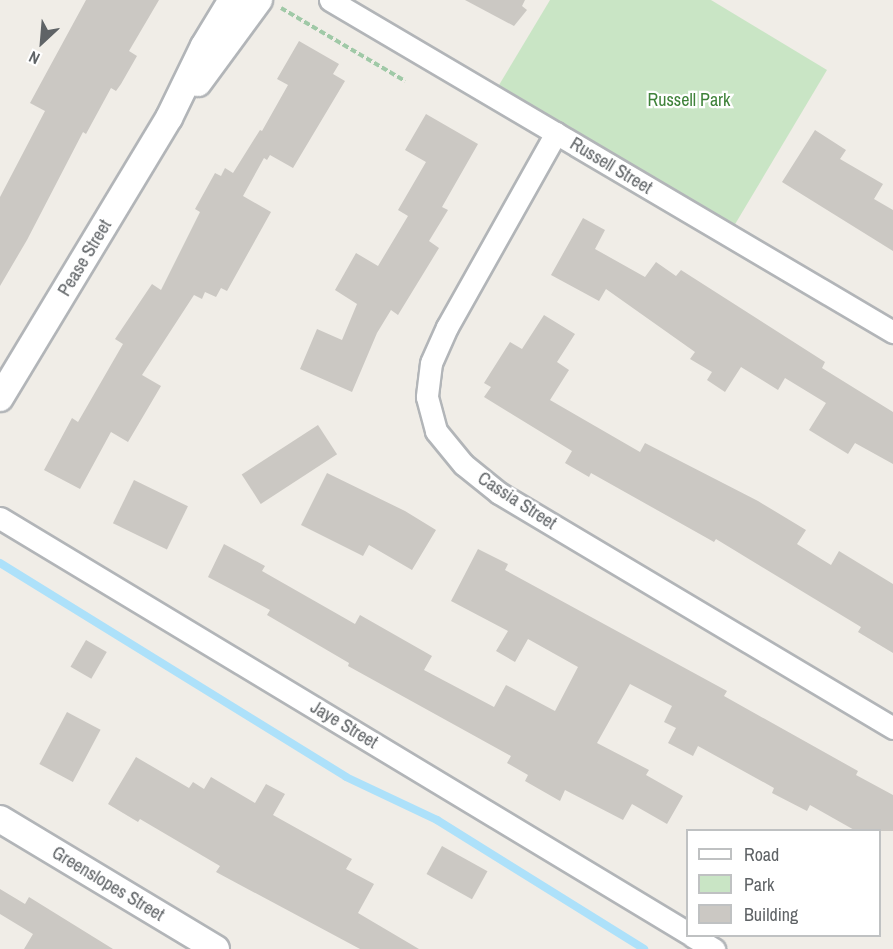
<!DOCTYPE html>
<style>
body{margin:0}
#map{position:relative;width:893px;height:949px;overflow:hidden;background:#f0ede7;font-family:"Archivo Narrow",sans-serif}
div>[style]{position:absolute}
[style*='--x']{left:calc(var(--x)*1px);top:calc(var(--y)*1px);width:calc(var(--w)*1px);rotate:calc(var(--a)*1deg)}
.green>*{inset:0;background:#c9e5c5}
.stream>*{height:8px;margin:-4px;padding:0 4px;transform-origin:4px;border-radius:4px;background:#ade1fa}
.building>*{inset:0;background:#cbc8c3;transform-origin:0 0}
.path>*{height:4px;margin-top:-2px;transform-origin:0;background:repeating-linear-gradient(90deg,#a0c9a7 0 6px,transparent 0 9px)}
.roads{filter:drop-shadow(2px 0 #b2b5b8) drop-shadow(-2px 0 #b2b5b8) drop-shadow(0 2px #b2b5b8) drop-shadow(0 -2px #b2b5b8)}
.minor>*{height:21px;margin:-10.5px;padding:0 10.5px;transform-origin:10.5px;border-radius:10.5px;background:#fff}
.tertiary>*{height:26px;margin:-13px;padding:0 13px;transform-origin:13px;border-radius:13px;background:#fff}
span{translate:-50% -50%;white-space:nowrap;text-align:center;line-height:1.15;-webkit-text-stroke:4.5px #fff;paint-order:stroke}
.park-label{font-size:18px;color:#3f823a}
.street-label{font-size:18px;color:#5f6366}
.legend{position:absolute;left:686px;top:829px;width:195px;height:108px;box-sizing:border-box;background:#fff;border:2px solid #bfc1c2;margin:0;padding:8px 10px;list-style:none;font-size:18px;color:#5f6366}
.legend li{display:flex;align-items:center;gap:12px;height:30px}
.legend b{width:30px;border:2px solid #bfc1c2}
.north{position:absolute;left:12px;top:12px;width:60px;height:60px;-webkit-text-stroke:4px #fff;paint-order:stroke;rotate:206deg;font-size:16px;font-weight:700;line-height:24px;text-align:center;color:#5f6366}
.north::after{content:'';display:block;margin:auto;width:21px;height:27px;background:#5f6366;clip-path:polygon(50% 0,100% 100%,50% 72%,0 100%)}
</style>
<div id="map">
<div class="green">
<div style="clip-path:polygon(550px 0,711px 0,827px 70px,728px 236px,493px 95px)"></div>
</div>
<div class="stream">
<div style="--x:0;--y:563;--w:407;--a:31.7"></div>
<div style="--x:346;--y:777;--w:101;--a:25.3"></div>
<div style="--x:437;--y:820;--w:244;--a:31.9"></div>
</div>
<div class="building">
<div style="clip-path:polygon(86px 0,159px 0,129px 51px,137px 56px,121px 84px,116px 91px,111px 88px,86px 134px,83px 132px,27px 240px,0 286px,0 197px,45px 111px,30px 103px)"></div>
<div style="clip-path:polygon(465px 0,525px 0,522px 6px,527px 10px,514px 26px)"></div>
<div style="clip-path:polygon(299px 41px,339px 64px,333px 74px,345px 81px,293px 168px,270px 155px,267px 160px,264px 158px,243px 196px,271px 212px,227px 291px,221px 288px,216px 297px,205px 292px,202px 299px,194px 295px,142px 375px,161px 386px,128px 442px,111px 432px,80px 489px,44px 470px,72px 418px,78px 422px,123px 344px,115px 339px,152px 284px,161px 290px,200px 212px,195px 209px,215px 173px,221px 176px,225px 168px,233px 173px,260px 130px,262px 131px,288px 85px,277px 79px)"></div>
<div style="clip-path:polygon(426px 114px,478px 144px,442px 207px,448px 210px,429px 241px,439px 248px,398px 315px,391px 310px,377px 333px,352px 392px,300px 369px,317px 329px,342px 340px,357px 304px,335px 290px,356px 253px,378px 266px,408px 216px,398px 210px,426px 162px,405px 150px)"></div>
<div style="clip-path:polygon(815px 130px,846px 150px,840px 159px,883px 184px,874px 199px,893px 210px,893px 251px,782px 182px)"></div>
<div style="clip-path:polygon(583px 218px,605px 230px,595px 249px,645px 277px,656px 262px,676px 276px,681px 270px,825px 362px,822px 368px,893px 412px,893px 464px,855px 443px,848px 454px,809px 430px,826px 403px,785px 378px,778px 390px,741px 367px,725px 392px,707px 380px,712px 372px,690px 359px,695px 352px,606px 289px,599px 301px,551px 275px)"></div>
<div style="clip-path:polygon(544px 315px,575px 334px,557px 362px,569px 370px,550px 400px,640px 452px,645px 443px,758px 501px,806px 530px,797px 544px,831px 565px,839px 551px,893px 584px,893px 653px,858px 632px,861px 627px,716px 539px,714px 542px,591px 473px,589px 477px,565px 463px,572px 451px,484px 397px,491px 387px,484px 383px,510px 342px,522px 349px)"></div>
<div style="left:318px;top:425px;width:35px;height:91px;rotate:57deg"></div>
<div style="clip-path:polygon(327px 473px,405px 511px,436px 530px,412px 570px,369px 545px,363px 556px,301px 525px)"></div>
<div style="left:134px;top:480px;width:60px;height:48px;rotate:26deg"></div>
<div style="clip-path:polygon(224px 544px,265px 566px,262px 571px,355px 624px,360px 615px,432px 656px,424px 670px,494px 707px,506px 685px,555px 711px,578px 667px,528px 639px,515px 662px,496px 651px,508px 631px,451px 601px,478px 549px,508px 564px,505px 570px,727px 691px,724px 696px,858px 771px,856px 775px,893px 795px,893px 831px,856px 831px,810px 805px,807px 811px,772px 793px,774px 788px,698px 746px,693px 756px,668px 743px,676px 728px,664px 722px,672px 706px,630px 684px,597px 743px,649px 770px,646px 775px,683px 796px,667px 824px,632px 804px,623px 820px,565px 790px,560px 801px,525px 781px,528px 775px,507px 763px,511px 756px,348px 666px,349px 663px,267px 615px,270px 610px,208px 577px)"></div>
<div style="left:86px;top:640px;width:24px;height:31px;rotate:30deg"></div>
<div style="left:67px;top:712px;width:38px;height:59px;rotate:28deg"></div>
<div style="clip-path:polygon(136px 757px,189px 788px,193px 782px,204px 789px,211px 777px,255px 803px,266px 784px,285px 794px,273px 815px,352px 859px,346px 869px,374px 884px,358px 913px,419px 949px,360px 949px,216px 872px,220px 866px,140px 819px,138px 822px,108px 804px)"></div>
<div style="left:442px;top:846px;width:52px;height:32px;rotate:29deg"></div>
<div style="clip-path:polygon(0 889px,25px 904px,29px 897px,113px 949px,24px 949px,33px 934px,0 914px)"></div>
</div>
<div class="path">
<div style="--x:281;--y:8;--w:144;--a:30.5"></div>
</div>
<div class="roads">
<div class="minor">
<div style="--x:330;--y:0;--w:654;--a:30.53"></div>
<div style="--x:556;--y:133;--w:223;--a:119.3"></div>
<div style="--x:447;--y:327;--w:39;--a:114"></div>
<div style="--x:431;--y:363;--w:34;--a:97"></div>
<div style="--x:427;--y:397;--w:35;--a:75"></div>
<div style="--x:436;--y:431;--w:43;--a:50.7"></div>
<div style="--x:463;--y:464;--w:46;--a:38.9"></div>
<div style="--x:499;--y:493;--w:459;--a:30.8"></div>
<div style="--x:0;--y:518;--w:803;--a:31.1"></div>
<div style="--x:692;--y:936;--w:26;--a:31"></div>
</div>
<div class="tertiary">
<div style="--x:198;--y:83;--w:103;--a:-53.7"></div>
<div style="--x:0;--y:398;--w:327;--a:-58.9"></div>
<div style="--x:169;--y:118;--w:80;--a:-64.1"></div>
<div style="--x:204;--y:46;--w:54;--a:-58.7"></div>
<div style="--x:0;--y:819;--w:252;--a:31"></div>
</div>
</div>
<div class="park-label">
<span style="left:689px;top:100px">Russell Park</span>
</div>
<div class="street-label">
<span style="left:611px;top:166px;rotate:31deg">Russell Street</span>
<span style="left:85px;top:258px;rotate:-59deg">Pease Street</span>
<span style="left:517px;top:501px;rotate:33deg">Cassia Street</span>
<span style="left:344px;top:725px;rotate:31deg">Jaye Street</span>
<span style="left:108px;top:884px;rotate:31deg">Greenslopes Street</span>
</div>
<ul class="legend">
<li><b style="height:8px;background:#fff"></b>Road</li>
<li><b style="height:16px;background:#c9e5c5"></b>Park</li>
<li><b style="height:16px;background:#cbc8c3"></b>Building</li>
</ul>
<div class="north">N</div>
</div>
